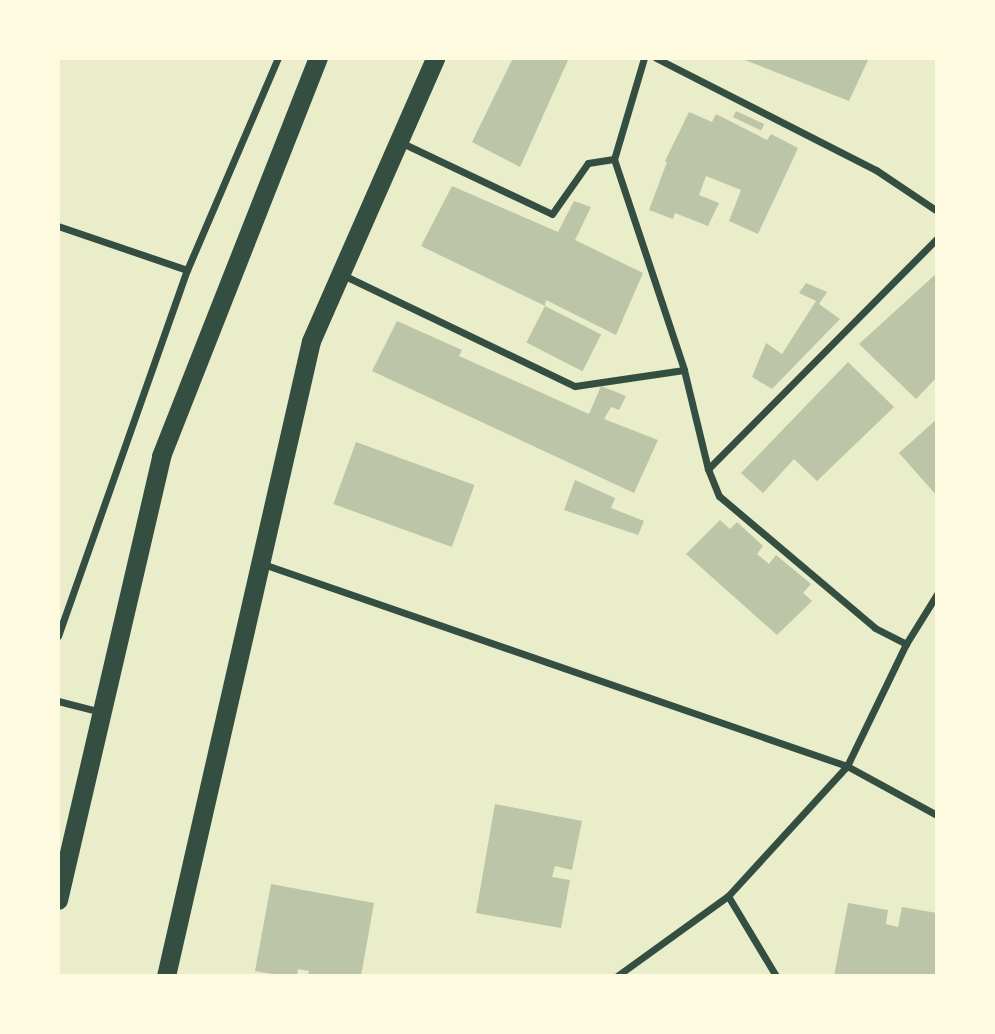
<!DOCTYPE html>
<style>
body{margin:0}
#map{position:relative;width:995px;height:1034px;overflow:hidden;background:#e9edc9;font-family:Arial,sans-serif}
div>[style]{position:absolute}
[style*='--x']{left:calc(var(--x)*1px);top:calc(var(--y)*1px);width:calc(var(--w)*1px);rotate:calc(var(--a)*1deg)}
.building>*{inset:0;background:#bcc5a7;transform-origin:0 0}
.minor>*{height:7px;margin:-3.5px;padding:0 3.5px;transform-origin:3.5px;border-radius:3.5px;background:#344e41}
.trunk>*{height:19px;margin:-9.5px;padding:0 9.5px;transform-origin:9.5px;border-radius:9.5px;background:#344e41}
span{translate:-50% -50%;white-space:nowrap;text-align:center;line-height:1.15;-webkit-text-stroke:7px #fefae0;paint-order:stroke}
.frame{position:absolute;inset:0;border:60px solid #fefae0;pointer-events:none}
</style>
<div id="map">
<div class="building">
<div style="clip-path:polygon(513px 58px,569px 58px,520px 167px,472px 142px)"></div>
<div style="clip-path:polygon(740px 58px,869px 58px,849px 101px)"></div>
<div style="left:736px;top:111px;width:31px;height:7px;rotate:25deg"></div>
<div style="clip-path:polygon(689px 112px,712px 122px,716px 114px,767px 140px,771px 134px,798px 148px,758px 234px,729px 221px,741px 190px,706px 176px,699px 195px,719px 203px,708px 226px,675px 213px,673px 219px,649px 210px,667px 162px,665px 161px)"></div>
<div style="clip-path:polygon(452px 186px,558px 232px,574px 201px,591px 207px,575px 240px,643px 273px,616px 335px,546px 300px,545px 306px,421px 246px)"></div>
<div style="clip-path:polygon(937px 273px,937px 377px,916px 399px,859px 344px)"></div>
<div style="clip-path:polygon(806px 283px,827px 292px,819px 304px,840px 319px,772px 389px,752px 377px,766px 343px,782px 354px,816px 301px,799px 293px)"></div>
<div style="left:545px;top:306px;width:63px;height:41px;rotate:27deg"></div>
<div style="clip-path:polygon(397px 321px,462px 350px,459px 356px,589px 414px,601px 386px,626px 396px,619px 410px,611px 407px,604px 419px,658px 440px,634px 493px,372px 371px)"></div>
<div style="clip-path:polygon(848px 362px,894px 407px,817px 481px,794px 459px,763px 493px,741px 473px)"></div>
<div style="clip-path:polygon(937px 419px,937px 496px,899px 453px)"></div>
<div style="left:356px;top:442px;width:126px;height:66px;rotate:20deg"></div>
<div style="clip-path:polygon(575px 480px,615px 498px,611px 508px,644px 521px,638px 535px,564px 510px)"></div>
<div style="clip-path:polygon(720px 520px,730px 529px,737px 522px,763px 546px,757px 554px,769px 564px,776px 555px,811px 584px,803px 593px,812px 601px,777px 635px,686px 554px)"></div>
<div style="clip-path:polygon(495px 804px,582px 821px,572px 870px,555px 866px,552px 877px,570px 880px,561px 928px,476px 913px)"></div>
<div style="clip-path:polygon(271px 884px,374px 903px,361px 976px,308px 976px,309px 971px,298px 969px,297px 976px,284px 976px,255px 971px)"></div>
<div style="clip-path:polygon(848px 903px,888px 910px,886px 924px,898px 927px,902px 907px,937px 913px,937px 976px,834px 976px)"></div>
</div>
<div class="minor">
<div style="--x:644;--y:58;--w:105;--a:106.5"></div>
<div style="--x:614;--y:159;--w:222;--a:71.6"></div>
<div style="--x:684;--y:370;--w:102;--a:76.4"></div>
<div style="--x:708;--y:469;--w:29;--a:68"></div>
<div style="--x:719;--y:496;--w:204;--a:40.2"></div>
<div style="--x:875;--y:628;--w:35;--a:27"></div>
<div style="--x:656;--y:58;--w:247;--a:27"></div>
<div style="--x:876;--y:170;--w:73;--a:33.9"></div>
<div style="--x:400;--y:142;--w:168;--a:25.3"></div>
<div style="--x:552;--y:214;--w:62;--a:-54.8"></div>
<div style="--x:588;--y:163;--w:26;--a:-9"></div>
<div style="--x:58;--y:226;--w:136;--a:18.8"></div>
<div style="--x:343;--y:275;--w:257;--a:25.6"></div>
<div style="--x:575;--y:386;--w:110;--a:-8.4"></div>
<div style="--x:708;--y:469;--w:325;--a:-45.2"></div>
<div style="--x:263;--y:564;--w:618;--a:19.08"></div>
<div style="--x:847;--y:766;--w:102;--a:28.6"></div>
<div style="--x:58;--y:636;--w:388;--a:-70.6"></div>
<div style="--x:187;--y:270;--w:231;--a:-66.8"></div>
<div style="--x:58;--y:701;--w:44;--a:14.3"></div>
<div style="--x:728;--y:896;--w:93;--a:59"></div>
<div style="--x:617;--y:976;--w:137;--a:-35.8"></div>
<div style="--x:728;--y:896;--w:176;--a:-47.5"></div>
<div style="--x:847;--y:766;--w:136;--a:-64.2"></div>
<div style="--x:906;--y:644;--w:59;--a:-58.2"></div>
</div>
<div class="trunk">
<div style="--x:58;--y:900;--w:456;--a:-76.9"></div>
<div style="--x:161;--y:456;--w:428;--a:-68.5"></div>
<div style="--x:166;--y:976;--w:651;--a:-77.14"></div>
<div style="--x:311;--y:341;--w:309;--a:-66.3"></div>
</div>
<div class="frame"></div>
</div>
